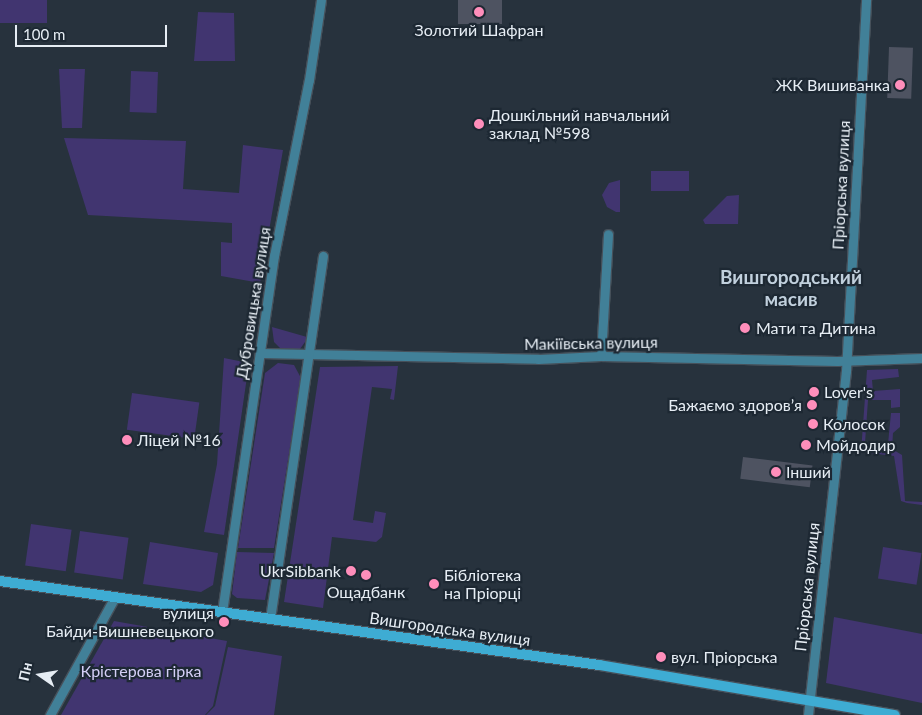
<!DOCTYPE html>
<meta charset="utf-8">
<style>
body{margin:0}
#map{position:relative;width:922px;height:715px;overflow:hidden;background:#27323d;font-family:Lato,sans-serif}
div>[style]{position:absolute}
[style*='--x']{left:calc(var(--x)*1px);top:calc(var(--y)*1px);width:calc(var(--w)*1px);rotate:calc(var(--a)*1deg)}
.green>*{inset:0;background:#413570;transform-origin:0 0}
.building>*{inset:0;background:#4e5361;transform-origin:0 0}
.roads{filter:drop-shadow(1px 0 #46505a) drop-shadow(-1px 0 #46505a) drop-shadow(0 1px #46505a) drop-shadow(0 -1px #46505a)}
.street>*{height:9px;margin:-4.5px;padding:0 4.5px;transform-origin:4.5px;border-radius:4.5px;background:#418098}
.secondary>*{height:10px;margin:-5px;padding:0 5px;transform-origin:5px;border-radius:5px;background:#3eacd3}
.dots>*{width:14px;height:14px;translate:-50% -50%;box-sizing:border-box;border:2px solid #1d2833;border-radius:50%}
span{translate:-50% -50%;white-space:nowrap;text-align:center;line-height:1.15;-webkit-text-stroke:4.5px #1d2833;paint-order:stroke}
.poi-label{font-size:16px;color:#e6edf4}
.right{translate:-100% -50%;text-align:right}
.left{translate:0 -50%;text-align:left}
.street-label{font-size:16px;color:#e6edf4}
.park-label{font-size:16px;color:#d4cff6}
.quarter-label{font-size:19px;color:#c1d0dd;font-weight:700}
.north{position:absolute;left:15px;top:650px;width:50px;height:50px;-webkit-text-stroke:4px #1d2833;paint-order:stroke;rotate:283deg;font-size:14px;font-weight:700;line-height:20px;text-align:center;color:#e6edf4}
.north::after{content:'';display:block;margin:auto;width:18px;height:22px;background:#e6edf4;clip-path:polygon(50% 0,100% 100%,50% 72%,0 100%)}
.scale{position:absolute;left:15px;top:25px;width:152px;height:22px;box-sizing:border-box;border:2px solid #e6edf4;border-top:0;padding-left:6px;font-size:15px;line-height:18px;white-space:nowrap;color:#e6edf4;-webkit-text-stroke:4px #1d2833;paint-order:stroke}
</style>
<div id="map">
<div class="green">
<div style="left:0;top:0;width:47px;height:23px"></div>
<div style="clip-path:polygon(198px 12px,234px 13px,235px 61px,194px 61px)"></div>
<div style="clip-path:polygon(59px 69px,85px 69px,82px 128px,62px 128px)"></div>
<div style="left:131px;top:71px;width:27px;height:41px;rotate:2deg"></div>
<div style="clip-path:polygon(64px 138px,186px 141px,183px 189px,239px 193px,243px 145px,283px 150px,260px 283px,221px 276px,221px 242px,232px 243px,232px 223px,88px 215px)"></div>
<div style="left:689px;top:171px;width:20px;height:38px;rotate:90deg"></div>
<div style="clip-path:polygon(620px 180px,620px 212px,616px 212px,607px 207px,602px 195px,609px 183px)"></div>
<div style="clip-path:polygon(739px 195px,738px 224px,705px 224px,703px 220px,727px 196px)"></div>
<div style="clip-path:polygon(272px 327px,307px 337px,305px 342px,300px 349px,282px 350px,274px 342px)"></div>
<div style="clip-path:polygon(224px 358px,249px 363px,224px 535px,204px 532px,217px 464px)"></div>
<div style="clip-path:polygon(278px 363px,294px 365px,301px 378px,274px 548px,238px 548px,265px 373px)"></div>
<div style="clip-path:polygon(398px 366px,394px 400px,390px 399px,392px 389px,372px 387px,353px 520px,373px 523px,375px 511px,386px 513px,382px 537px,376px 542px,332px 537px,323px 608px,284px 602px,320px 367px)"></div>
<div style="clip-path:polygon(898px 369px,899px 377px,872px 380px,873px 391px,900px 389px,900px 407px,891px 408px,891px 400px,868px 400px,865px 443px,888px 444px,891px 413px,900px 413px,900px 427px,893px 433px,892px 449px,902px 455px,905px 501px,922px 502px,922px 505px,907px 503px,901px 501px,894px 456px,861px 452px,867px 370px)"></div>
<div style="left:132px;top:393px;width:68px;height:37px;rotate:8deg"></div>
<div style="left:31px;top:524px;width:41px;height:42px;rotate:8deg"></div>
<div style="left:80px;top:531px;width:49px;height:42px;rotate:8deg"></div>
<div style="clip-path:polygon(150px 542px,218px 553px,213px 585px,201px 592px,143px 584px)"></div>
<div style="left:883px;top:547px;width:39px;height:32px;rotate:9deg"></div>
<div style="clip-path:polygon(237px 552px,274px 553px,265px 600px,237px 598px,232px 594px)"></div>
<div style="clip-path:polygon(834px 617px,922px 634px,922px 703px,826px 683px)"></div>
<div style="clip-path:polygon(114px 621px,227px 641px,213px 706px,205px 715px,61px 715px)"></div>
<div style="clip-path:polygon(228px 647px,282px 656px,274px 715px,206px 715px,215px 706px)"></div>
</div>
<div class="building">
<div style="left:458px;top:0;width:44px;height:24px"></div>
<div style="left:889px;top:47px;width:24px;height:51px;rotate:2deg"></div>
<div style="left:743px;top:457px;width:70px;height:22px;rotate:7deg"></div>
</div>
<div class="roads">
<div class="street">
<div style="--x:260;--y:353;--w:278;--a:1.2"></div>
<div style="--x:538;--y:359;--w:63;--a:-2.7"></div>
<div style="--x:601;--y:356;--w:236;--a:1.2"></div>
<div style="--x:837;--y:361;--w:85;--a:-2"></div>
<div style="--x:601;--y:356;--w:122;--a:-86.7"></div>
<div style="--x:222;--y:612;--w:360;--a:-81.7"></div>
<div style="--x:274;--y:256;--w:179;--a:-78.8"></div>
<div style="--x:309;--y:80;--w:81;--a:-81.5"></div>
<div style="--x:270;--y:619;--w:367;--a:-81.7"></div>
<div style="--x:50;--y:715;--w:135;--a:-61.2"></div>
<div style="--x:808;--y:715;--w:346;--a:-83.7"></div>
<div style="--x:846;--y:371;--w:372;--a:-86.9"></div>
</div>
<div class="secondary">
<div style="--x:0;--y:581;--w:605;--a:7.98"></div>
<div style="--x:599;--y:665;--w:300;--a:9.6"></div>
</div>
</div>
<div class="dots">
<div style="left:479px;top:12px;background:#ff8ebb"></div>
<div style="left:900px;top:85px;background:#ff8ebb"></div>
<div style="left:479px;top:124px;background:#ff8ebb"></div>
<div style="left:745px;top:328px;background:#ff8ebb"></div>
<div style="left:814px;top:392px;background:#ff8ebb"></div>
<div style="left:812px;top:405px;background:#ff8ebb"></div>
<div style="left:813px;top:424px;background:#ff8ebb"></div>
<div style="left:127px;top:440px;background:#ff8ebb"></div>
<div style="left:806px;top:445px;background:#ff8ebb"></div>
<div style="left:776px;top:472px;background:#ff8ebb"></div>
<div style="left:351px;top:571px;background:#ff8ebb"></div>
<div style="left:366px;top:575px;background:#ff8ebb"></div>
<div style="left:434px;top:584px;background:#ff8ebb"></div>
<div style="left:224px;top:622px;background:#ff8ebb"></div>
<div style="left:661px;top:657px;background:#ff8ebb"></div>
</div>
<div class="poi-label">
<span style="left:479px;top:30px">Золотий Шафран</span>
<span class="right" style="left:890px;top:85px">ЖК Вишиванка</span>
<span class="left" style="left:489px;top:124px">Дошкільний навчальний<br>заклад №598</span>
<span class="left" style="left:756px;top:328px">Мати та Дитина</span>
<span class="left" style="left:824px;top:392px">Lover's</span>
<span class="right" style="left:802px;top:405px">Бажаємо здоровʼя</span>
<span class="left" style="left:823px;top:424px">Колосок</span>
<span class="left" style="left:137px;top:440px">Ліцей №16</span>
<span class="left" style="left:816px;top:445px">Мойдодир</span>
<span class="left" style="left:786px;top:472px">Інший</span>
<span class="right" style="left:341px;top:571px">UkrSibbank</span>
<span class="left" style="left:444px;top:584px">Бібліотека<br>на Пріорці</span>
<span style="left:366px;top:592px">Ощадбанк</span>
<span class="right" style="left:214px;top:622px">вулиця<br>Байди-Вишневецького</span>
<span class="left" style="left:671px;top:657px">вул. Пріорська</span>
</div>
<div class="street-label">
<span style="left:841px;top:185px;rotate:-87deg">Пріорська вулиця</span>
<span style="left:253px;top:303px;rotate:-81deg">Дубровицька вулиця</span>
<span style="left:591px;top:343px;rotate:-1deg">Макіївська вулиця</span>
<span style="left:807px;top:587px;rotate:-84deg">Пріорська вулиця</span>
<span style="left:450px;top:629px;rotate:8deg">Вишгородська вулиця</span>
</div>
<div class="park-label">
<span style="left:141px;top:671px">Крістерова гірка</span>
</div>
<div class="quarter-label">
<span style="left:791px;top:288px">Вишгородський<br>масив</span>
</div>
<div class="north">Пн</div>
<div class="scale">100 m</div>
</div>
